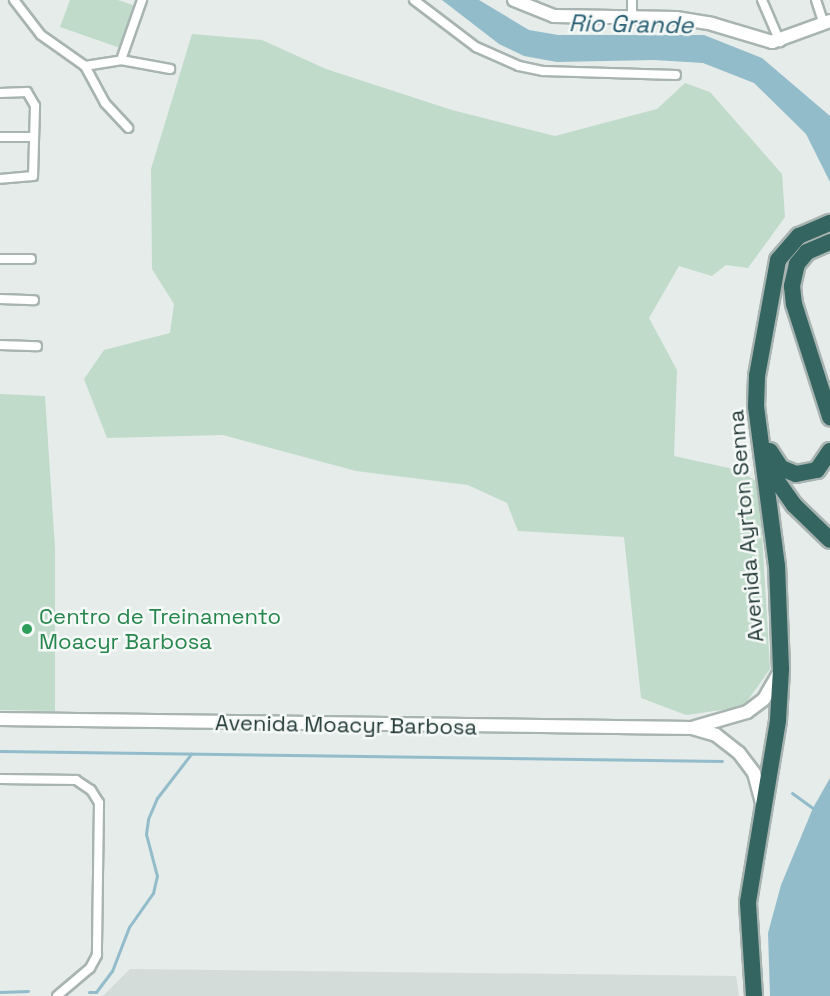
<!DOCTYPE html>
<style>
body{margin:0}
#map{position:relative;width:830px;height:996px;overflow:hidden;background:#e5ecea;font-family:"Space Grotesk",sans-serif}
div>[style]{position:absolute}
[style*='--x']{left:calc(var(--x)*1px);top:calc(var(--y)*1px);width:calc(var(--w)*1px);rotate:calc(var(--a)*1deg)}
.built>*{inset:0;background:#d3dcd9}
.green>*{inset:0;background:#c0dbca}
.water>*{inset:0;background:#93bccb}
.stream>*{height:3px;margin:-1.5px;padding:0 1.5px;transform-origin:1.5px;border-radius:1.5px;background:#93bccb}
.roads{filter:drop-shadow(2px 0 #a8b4b1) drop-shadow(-2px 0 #a8b4b1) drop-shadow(0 2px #a8b4b1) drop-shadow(0 -2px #a8b4b1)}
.street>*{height:8px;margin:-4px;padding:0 4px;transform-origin:4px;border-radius:4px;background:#fff}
.secondary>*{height:12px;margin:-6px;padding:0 6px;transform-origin:6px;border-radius:6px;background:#fff}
.highway>*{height:16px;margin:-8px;padding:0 8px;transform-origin:8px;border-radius:8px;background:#356560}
.dots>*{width:16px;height:16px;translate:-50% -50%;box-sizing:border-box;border:3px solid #f5f9f7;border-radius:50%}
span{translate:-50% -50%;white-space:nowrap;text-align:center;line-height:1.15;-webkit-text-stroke:5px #f5f9f7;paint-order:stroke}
.street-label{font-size:22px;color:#263c39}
.leisure-label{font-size:22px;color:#27864d}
.left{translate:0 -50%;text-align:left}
.water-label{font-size:24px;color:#265d72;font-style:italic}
</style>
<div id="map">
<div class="built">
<div style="clip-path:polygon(130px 969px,736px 976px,739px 996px,103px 996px)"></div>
</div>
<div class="green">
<div style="clip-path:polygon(70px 0,118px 0,141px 8px,126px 50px,60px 27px)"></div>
<div style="clip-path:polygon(192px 34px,262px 40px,326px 69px,452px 110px,555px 136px,657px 109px,685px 83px,710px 92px,782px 174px,785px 217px,748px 268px,726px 265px,712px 276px,679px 266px,649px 318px,677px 370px,674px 456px,738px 470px,759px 483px,770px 669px,743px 707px,686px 715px,641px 698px,624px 537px,518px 531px,507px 503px,468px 485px,356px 471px,223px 435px,107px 438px,84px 379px,104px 350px,170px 333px,174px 304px,152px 269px,151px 169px)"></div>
<div style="clip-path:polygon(0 394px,45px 396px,55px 549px,55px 711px,0 710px)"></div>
</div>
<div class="water">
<div style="clip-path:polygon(442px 0,479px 0,529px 30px,558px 35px,704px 35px,762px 58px,830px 116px,830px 182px,806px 134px,754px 83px,703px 63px,654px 60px,557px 62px,524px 56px,499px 44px)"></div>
<div style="clip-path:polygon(830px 778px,830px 996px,770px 996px,768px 933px,781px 885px,813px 808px)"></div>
</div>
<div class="stream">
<div style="--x:0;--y:751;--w:722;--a:0.79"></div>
<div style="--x:792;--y:793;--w:29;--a:36"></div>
<div style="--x:0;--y:992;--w:28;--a:-2"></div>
<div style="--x:89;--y:992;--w:7;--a:0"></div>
<div style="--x:96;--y:992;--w:26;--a:-53"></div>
<div style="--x:112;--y:971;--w:47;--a:-68.9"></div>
<div style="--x:129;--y:927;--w:42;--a:-54.8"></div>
<div style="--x:153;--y:893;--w:17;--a:-77"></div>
<div style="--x:157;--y:876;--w:43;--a:-104.7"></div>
<div style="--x:146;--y:834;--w:15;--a:-82"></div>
<div style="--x:148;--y:819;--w:23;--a:-67"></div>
<div style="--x:157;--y:798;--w:56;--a:-52.3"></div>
</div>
<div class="roads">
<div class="street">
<div style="--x:14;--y:0;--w:44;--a:52.4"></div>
<div style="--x:41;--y:35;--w:54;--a:35.2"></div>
<div style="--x:85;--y:66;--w:42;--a:61.6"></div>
<div style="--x:105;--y:103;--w:34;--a:47"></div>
<div style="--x:414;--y:0;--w:78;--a:37.2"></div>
<div style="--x:476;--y:47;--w:47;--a:23.8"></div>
<div style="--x:519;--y:66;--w:25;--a:12"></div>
<div style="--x:543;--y:71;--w:133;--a:1.7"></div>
<div style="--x:632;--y:0;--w:18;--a:90"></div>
<div style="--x:762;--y:0;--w:46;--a:66.8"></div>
<div style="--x:816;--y:0;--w:25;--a:72"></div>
<div style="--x:121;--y:60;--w:64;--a:-70.7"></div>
<div style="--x:85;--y:66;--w:36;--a:-9"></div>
<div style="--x:121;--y:60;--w:50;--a:10.4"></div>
<div style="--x:0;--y:93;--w:27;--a:-2"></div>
<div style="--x:27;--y:92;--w:16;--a:60"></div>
<div style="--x:35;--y:106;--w:70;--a:91.6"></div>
<div style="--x:33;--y:176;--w:33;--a:175"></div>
<div style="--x:0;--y:137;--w:34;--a:0"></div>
<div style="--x:0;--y:259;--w:31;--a:0"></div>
<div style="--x:0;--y:299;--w:34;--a:2"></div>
<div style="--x:0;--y:345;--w:37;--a:2"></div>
<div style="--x:0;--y:779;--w:76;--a:0.8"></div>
<div style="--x:76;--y:780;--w:18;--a:34"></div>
<div style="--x:91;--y:790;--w:15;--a:58"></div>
<div style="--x:99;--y:803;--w:152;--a:90.8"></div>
<div style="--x:97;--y:955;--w:15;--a:118"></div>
<div style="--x:90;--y:968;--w:43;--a:139.7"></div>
</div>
<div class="secondary">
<div style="--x:514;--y:0;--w:43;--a:21.8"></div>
<div style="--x:554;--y:16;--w:122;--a:0.9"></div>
<div style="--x:676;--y:18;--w:36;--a:9"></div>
<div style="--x:712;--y:24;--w:63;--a:16.7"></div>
<div style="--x:772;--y:42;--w:62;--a:-19.9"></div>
<div style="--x:0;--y:719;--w:692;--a:0.75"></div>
<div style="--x:692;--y:728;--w:25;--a:16"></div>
<div style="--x:716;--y:735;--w:29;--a:38"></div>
<div style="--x:739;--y:753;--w:25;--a:53"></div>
<div style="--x:754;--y:773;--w:31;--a:75"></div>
<div style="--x:695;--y:727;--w:54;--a:-16.1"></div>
<div style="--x:747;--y:712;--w:21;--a:-37"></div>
<div style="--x:764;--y:699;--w:30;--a:-60"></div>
</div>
<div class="highway">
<div style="--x:830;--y:242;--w:25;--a:157"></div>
<div style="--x:807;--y:252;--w:16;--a:130"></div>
<div style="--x:797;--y:264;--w:23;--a:103"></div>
<div style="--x:792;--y:286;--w:18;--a:84"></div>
<div style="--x:794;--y:304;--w:119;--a:72.3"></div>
<div style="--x:770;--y:451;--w:20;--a:57"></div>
<div style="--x:781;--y:468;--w:16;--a:22"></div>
<div style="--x:796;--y:474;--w:21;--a:-11"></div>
<div style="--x:817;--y:470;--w:23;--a:-56"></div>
<div style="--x:768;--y:468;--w:45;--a:54.9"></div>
<div style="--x:794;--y:505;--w:50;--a:44.2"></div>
<div style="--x:754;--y:996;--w:94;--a:-93.7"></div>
<div style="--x:748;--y:902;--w:184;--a:-80.6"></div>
<div style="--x:778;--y:720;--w:51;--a:-86.6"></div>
<div style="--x:781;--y:669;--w:103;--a:-92.2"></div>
<div style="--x:777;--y:566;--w:161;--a:-97.5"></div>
<div style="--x:756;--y:406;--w:30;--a:-88"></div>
<div style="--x:757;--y:376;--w:118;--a:-79.7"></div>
<div style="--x:778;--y:260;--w:32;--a:-49"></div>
<div style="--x:799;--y:236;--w:34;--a:-23"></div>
</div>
</div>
<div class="dots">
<div style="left:27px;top:629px;background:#2e9e5b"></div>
</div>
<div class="street-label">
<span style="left:746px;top:526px;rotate:-95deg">Avenida Ayrton Senna</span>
<span style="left:346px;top:725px;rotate:1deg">Avenida Moacyr Barbosa</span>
</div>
<div class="leisure-label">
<span class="left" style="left:39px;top:629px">Centro de Treinamento<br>Moacyr Barbosa</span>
</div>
<div class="water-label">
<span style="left:631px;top:24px;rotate:1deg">Rio Grande</span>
</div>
</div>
